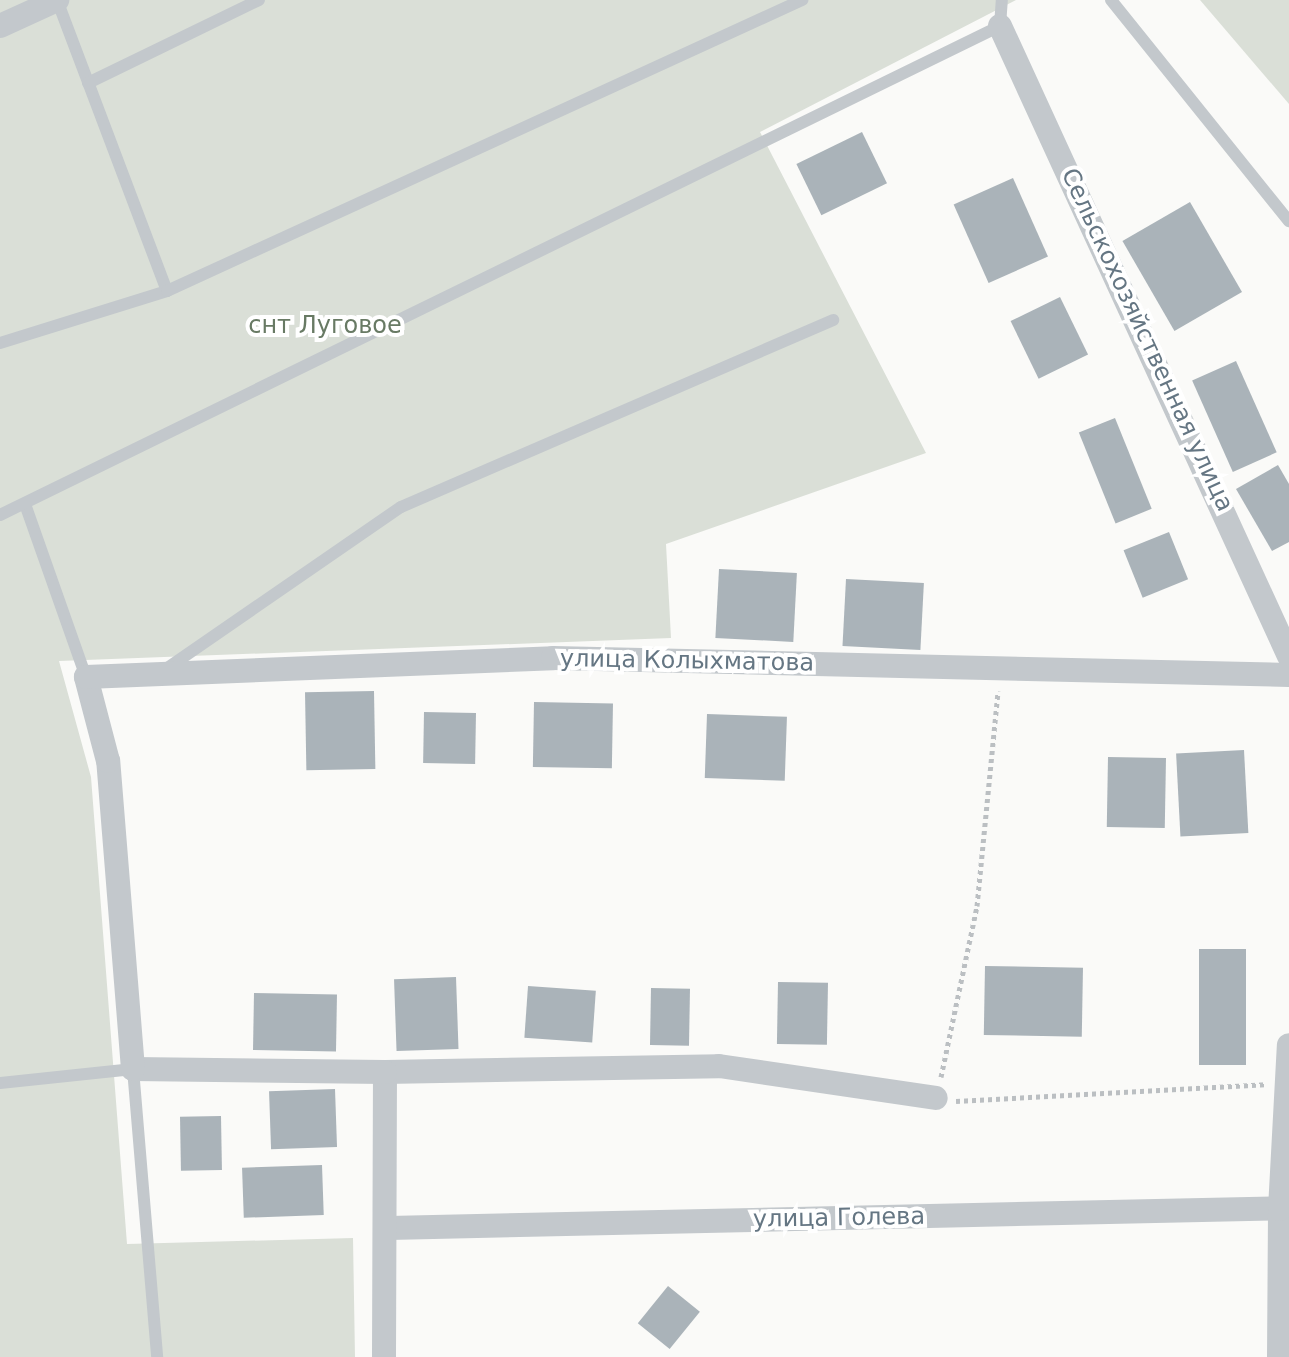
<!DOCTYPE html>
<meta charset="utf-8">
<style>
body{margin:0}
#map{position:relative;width:1289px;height:1357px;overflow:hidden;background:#fafaf8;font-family:"DejaVu Sans",sans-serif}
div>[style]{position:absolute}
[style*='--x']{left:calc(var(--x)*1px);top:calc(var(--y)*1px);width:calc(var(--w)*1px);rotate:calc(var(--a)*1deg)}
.green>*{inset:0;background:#dadfd7}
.building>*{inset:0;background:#aab3b9;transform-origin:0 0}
.path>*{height:5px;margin-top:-2.5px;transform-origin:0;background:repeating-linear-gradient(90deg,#bbbfc2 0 4px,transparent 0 8px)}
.service>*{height:12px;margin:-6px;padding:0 6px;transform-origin:6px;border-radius:6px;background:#c3c8cc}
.minor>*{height:24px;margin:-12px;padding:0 12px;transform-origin:12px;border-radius:12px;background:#c3c8cc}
span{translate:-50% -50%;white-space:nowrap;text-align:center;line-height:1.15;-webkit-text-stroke:8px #fff;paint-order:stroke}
.park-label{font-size:24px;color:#687a64}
.street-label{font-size:24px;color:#657683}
</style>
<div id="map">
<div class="green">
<div style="clip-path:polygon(0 0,1016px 0,760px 132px,926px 453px,666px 544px,671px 638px,59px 661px,91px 777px,127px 1244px,353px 1238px,355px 1357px,0 1357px)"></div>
<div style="clip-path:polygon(1200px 0,1289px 0,1289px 104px)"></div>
</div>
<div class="building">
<div style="left:862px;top:132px;width:57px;height:73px;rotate:64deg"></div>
<div style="left:1013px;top:178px;width:86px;height:65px;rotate:66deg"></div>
<div style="left:1190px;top:202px;width:104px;height:78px;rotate:60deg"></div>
<div style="left:1060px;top:297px;width:64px;height:55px;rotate:64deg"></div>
<div style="left:1236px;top:361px;width:100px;height:48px;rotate:66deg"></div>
<div style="left:1115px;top:418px;width:98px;height:39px;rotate:68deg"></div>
<div style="clip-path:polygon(1278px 465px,1289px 484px,1289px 542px,1272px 551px,1236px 489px)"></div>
<div style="left:1169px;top:532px;width:51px;height:49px;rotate:68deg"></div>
<div style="left:719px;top:569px;width:78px;height:69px;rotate:3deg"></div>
<div style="left:846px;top:579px;width:78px;height:67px;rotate:3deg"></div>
<div style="left:374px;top:691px;width:78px;height:69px;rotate:89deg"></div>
<div style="left:534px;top:702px;width:79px;height:65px;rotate:1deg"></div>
<div style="left:424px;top:712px;width:52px;height:51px;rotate:1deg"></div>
<div style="left:707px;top:714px;width:80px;height:64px;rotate:2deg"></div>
<div style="left:1244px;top:750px;width:83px;height:68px;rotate:87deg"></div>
<div style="left:1108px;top:757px;width:58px;height:70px;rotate:1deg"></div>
<div style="left:1246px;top:949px;width:116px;height:47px;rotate:90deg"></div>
<div style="left:985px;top:966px;width:98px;height:69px;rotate:1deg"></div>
<div style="left:456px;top:977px;width:72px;height:62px;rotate:88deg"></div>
<div style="left:778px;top:982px;width:50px;height:62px;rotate:1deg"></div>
<div style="left:528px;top:986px;width:68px;height:52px;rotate:4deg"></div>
<div style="left:651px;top:988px;width:39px;height:57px;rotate:1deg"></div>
<div style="left:254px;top:993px;width:83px;height:57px;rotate:1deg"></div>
<div style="left:335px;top:1089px;width:58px;height:66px;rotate:88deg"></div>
<div style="left:221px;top:1116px;width:54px;height:41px;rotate:89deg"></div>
<div style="left:322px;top:1165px;width:50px;height:80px;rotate:88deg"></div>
<div style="left:668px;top:1286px;width:41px;height:48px;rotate:39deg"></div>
</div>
<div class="path">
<div style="--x:941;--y:1077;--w:175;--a:-78.1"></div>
<div style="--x:977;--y:906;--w:216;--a:-84.4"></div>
<div style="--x:956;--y:1101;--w:310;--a:-3.1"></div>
</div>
<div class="service">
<div style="--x:57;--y:0;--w:311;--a:69.3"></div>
<div style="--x:1111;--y:0;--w:284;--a:51.2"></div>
<div style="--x:88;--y:83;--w:190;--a:-25.9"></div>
<div style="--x:0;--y:343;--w:175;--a:-17.3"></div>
<div style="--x:167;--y:291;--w:699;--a:-24.62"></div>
<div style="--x:25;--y:504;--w:183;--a:70.6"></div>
<div style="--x:0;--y:515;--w:1113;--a:-26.06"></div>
<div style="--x:1000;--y:26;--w:26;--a:-86"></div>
<div style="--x:166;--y:669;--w:285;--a:-34.6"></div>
<div style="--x:401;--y:507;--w:471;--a:-23.4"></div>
<div style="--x:0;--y:1083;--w:134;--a:-6"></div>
<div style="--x:133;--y:1069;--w:289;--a:85.2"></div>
</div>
<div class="minor">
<div style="--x:0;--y:26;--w:63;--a:-24.5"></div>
<div style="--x:1000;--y:26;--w:693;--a:65.36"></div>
<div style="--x:385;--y:1072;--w:334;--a:-1"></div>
<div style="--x:719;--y:1066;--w:219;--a:8.4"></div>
<div style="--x:389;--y:1228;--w:900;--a:-1.27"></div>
<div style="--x:384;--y:1357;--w:285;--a:-89.8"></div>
<div style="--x:385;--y:1072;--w:252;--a:-179.3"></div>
<div style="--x:133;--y:1069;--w:309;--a:-94.6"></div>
<div style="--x:108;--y:761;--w:87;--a:-104.7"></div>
<div style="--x:86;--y:677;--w:467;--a:-2.3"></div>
<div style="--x:553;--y:658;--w:736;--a:1.32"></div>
<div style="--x:1279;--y:1357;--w:148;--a:-89.6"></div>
<div style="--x:1280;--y:1209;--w:164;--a:-86.9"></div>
</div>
<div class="park-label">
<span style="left:325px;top:326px">снт Луговое</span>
</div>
<div class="street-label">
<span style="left:1147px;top:340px;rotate:65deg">Сельскохозяйственная улица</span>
<span style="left:687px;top:661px;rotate:1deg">улица Колыхматова</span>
<span style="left:839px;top:1218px;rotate:-1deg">улица Голева</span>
</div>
</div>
